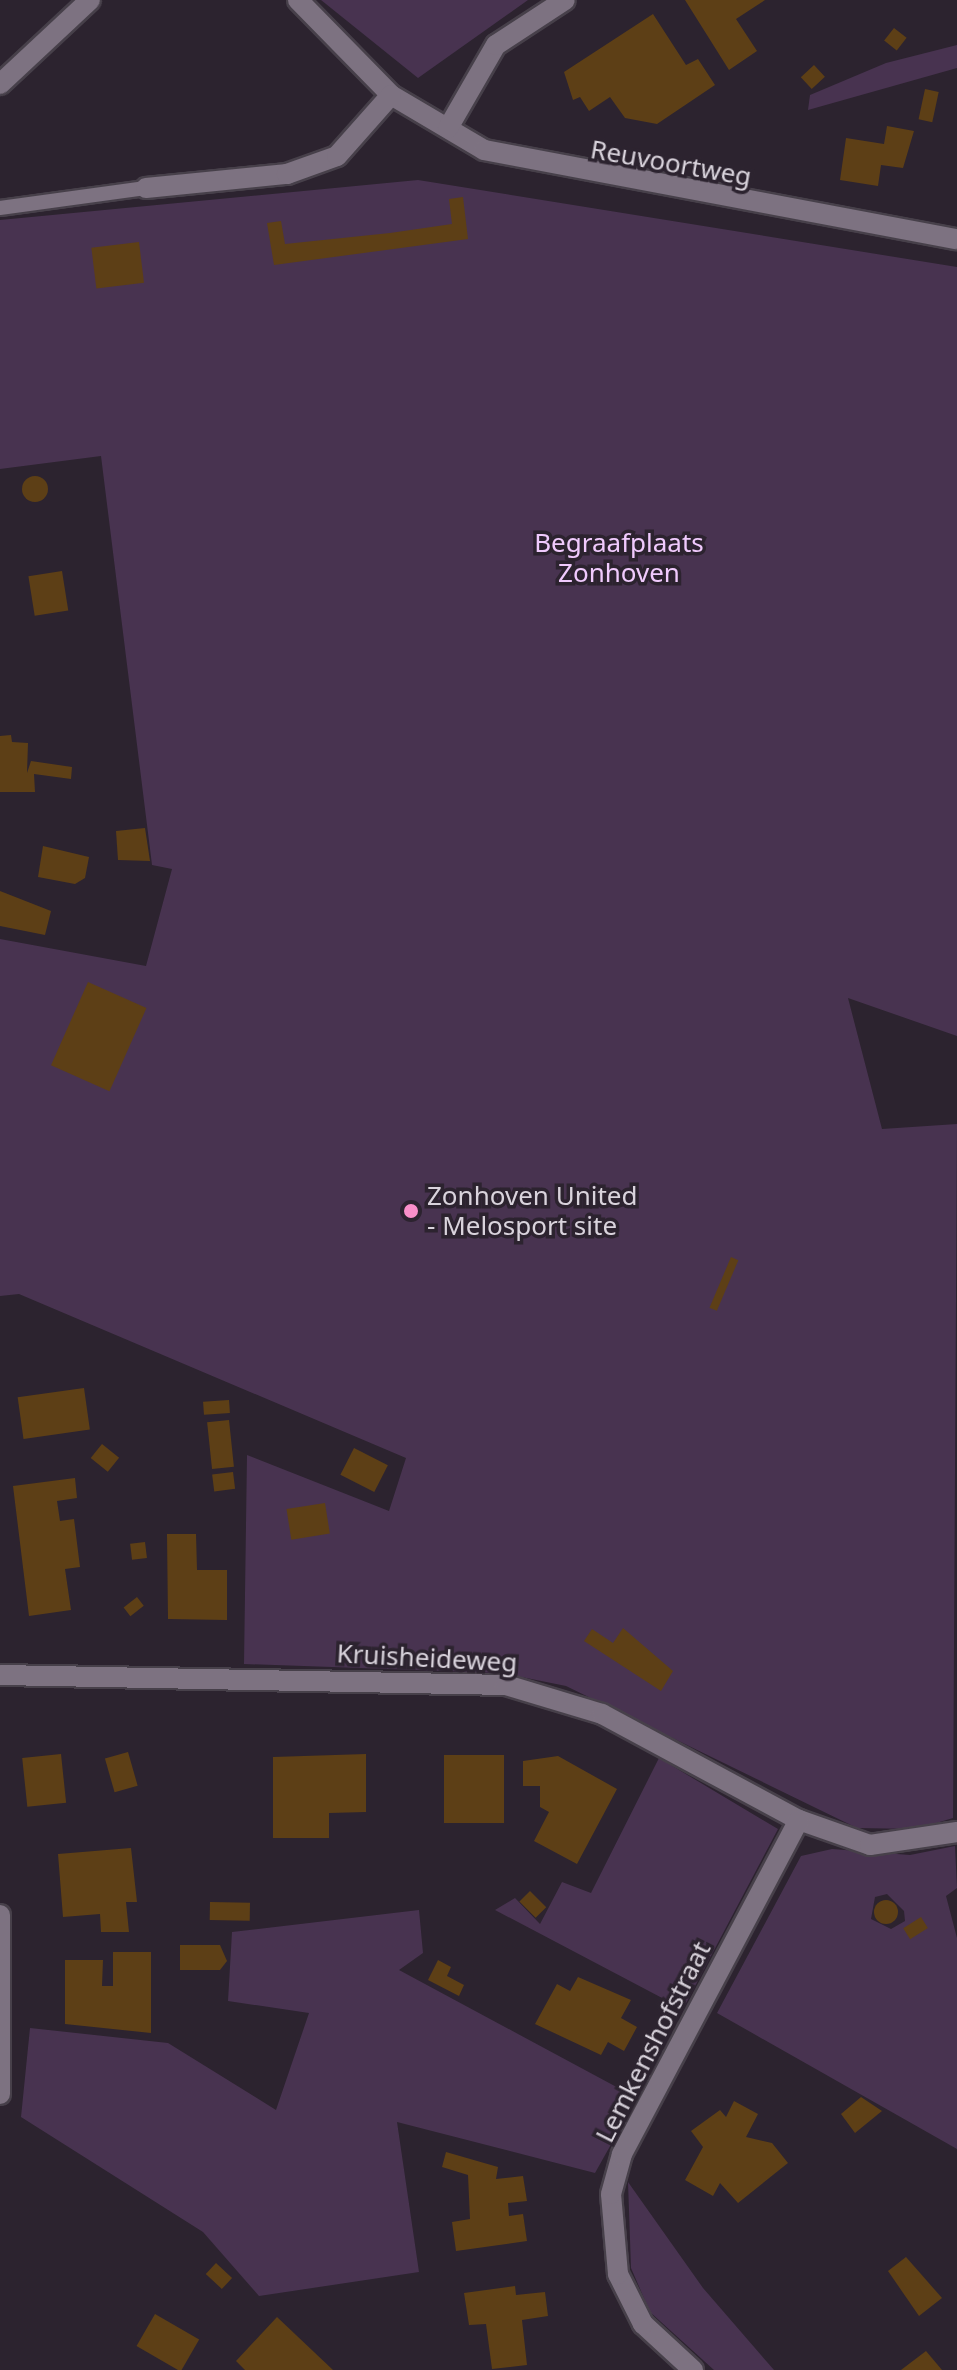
<!DOCTYPE html>
<style>
body{margin:0}
#map{position:relative;width:957px;height:2370px;overflow:hidden;background:#2c232f;font-family:"Noto Sans",sans-serif}
div>[style]{position:absolute}
[style*='--x']{left:calc(var(--x)*1px);top:calc(var(--y)*1px);width:calc(var(--w)*1px);rotate:calc(var(--a)*1deg)}
.green>*{inset:0;background:#483350}
.building>*{inset:0;background:#5d3f16;transform-origin:0 0}
.round{border-radius:50%}
.roads{filter:drop-shadow(2px 0 #47404a) drop-shadow(-2px 0 #47404a) drop-shadow(0 2px #47404a) drop-shadow(0 -2px #47404a)}
.service>*{height:14px;margin:-7px;padding:0 7px;transform-origin:7px;border-radius:7px;background:#7d7281}
.minor>*{height:20px;margin:-10px;padding:0 10px;transform-origin:10px;border-radius:10px;background:#7d7281}
.tertiary>*{height:20px;margin:-10px;padding:0 10px;transform-origin:10px;border-radius:10px;background:#7d7281}
.dots>*{width:22px;height:22px;translate:-50% -50%;box-sizing:border-box;border:4px solid #2c232f;border-radius:50%}
span{translate:-50% -50%;white-space:nowrap;text-align:center;line-height:1.15;-webkit-text-stroke:7px #2c232f;paint-order:stroke}
.street-label{font-size:26px;color:#d9d3dc}
.park-label{font-size:26px;color:#f0cafd}
.poi-label{font-size:26px;color:#d9d3dc}
.left{translate:0 -50%;text-align:left}
</style>
<div id="map">
<div class="green">
<div style="clip-path:polygon(321px 0,528px 0,418px 78px)"></div>
<div style="clip-path:polygon(957px 45px,957px 68px,808px 110px,810px 95px,886px 63px)"></div>
<div style="clip-path:polygon(418px 180px,957px 267px,957px 1036px,848px 998px,882px 1129px,957px 1124px,953px 1818px,916px 1829px,857px 1828px,566px 1686px,502px 1673px,244px 1664px,247px 1455px,389px 1511px,406px 1458px,19px 1294px,0 1296px,0 939px,146px 966px,172px 869px,152px 865px,101px 456px,0 469px,0 220px)"></div>
<div style="clip-path:polygon(659px 1758px,778px 1829px,683px 2009px,495px 1910px,515px 1898px,540px 1924px,562px 1882px,591px 1893px)"></div>
<div style="clip-path:polygon(evenodd,955px 1846px,957px 1888px,946px 1896px,957px 1938px,957px 2149px,717px 2013px,801px 1856px,832px 1849px,910px 1855px,955px 1846px,887px 1894px,904px 1911px,905px 1921px,891px 1929px,871px 1919px,875px 1897px,887px 1894px)"></div>
<div style="clip-path:polygon(419px 1910px,423px 1953px,399px 1970px,637px 2098px,595px 2173px,397px 2122px,419px 2272px,259px 2296px,203px 2232px,21px 2117px,30px 2028px,168px 2043px,276px 2110px,309px 2013px,228px 2001px,232px 1932px)"></div>
<div style="clip-path:polygon(628px 2182px,703px 2288px,774px 2370px,714px 2370px,650px 2312px,631px 2268px)"></div>
</div>
<div class="building">
<div style="clip-path:polygon(685px 0,765px 0,736px 19px,757px 51px,729px 70px)"></div>
<div style="clip-path:polygon(653px 14px,686px 65px,698px 59px,715px 85px,657px 124px,625px 118px,610px 97px,589px 111px,580px 97px,573px 100px,564px 72px)"></div>
<div style="left:894px;top:28px;width:16px;height:16px;rotate:38deg"></div>
<div style="left:814px;top:65px;width:16px;height:18px;rotate:47deg"></div>
<div style="left:925px;top:89px;width:14px;height:31px;rotate:12deg"></div>
<div style="clip-path:polygon(887px 126px,914px 131px,903px 168px,881px 165px,878px 186px,840px 180px,846px 138px,884px 144px)"></div>
<div style="clip-path:polygon(463px 197px,468px 239px,274px 265px,267px 223px,281px 221px,285px 244px,390px 233px,452px 224px,449px 199px)"></div>
<div style="left:139px;top:242px;width:41px;height:48px;rotate:83deg"></div>
<div class="round" style="left:22px;top:476px;width:26px;height:26px"></div>
<div style="left:62px;top:571px;width:40px;height:34px;rotate:81deg"></div>
<div style="clip-path:polygon(11px 735px,12px 742px,28px 743px,27px 773px,31px 761px,72px 767px,71px 779px,34px 774px,35px 792px,0 792px,0 736px)"></div>
<div style="clip-path:polygon(145px 828px,150px 861px,118px 860px,116px 831px)"></div>
<div style="clip-path:polygon(43px 846px,89px 857px,85px 878px,75px 884px,38px 877px)"></div>
<div style="clip-path:polygon(0 891px,51px 911px,45px 935px,0 926px)"></div>
<div style="left:88px;top:982px;width:64px;height:91px;rotate:24deg"></div>
<div style="left:731px;top:1257px;width:8px;height:55px;rotate:23deg"></div>
<div style="left:84px;top:1388px;width:42px;height:67px;rotate:82deg"></div>
<div style="left:229px;top:1400px;width:13px;height:26px;rotate:86deg"></div>
<div style="left:229px;top:1420px;width:47px;height:22px;rotate:84deg"></div>
<div style="left:102px;top:1444px;width:22px;height:18px;rotate:39deg"></div>
<div style="left:354px;top:1448px;width:38px;height:30px;rotate:27deg"></div>
<div style="left:233px;top:1472px;width:17px;height:21px;rotate:83deg"></div>
<div style="clip-path:polygon(75px 1478px,77px 1498px,57px 1501px,60px 1521px,74px 1519px,80px 1567px,65px 1569px,71px 1610px,29px 1616px,13px 1486px)"></div>
<div style="left:325px;top:1503px;width:31px;height:39px;rotate:81deg"></div>
<div style="clip-path:polygon(167px 1534px,196px 1534px,197px 1570px,227px 1570px,227px 1620px,168px 1619px)"></div>
<div style="left:145px;top:1542px;width:16px;height:15px;rotate:83deg"></div>
<div style="left:137px;top:1597px;width:11px;height:17px;rotate:52deg"></div>
<div style="clip-path:polygon(623px 1628px,673px 1671px,661px 1691px,584px 1641px,592px 1629px,613px 1643px)"></div>
<div style="left:128px;top:1752px;width:35px;height:24px;rotate:74deg"></div>
<div style="left:61px;top:1754px;width:49px;height:39px;rotate:84deg"></div>
<div style="clip-path:polygon(366px 1754px,366px 1812px,329px 1813px,329px 1838px,273px 1838px,273px 1757px)"></div>
<div style="left:444px;top:1755px;width:60px;height:68px"></div>
<div style="clip-path:polygon(558px 1756px,617px 1789px,577px 1864px,534px 1841px,549px 1812px,540px 1807px,540px 1786px,523px 1786px,523px 1761px)"></div>
<div style="clip-path:polygon(131px 1848px,137px 1902px,126px 1902px,129px 1932px,101px 1932px,100px 1914px,63px 1917px,58px 1854px)"></div>
<div style="left:530px;top:1891px;width:23px;height:15px;rotate:45deg"></div>
<div class="round" style="left:874px;top:1900px;width:24px;height:24px"></div>
<div style="left:210px;top:1902px;width:40px;height:18px;rotate:1deg"></div>
<div style="left:921px;top:1917px;width:13px;height:21px;rotate:58deg"></div>
<div style="clip-path:polygon(180px 1945px,220px 1945px,227px 1961px,220px 1970px,180px 1970px)"></div>
<div style="clip-path:polygon(113px 1952px,151px 1952px,151px 2033px,65px 2024px,65px 1960px,103px 1960px,102px 1986px,113px 1986px)"></div>
<div style="clip-path:polygon(438px 1960px,451px 1967px,447px 1976px,464px 1985px,459px 1996px,428px 1980px)"></div>
<div style="clip-path:polygon(578px 1977px,631px 2000px,621px 2018px,637px 2027px,624px 2051px,608px 2042px,601px 2055px,535px 2024px,557px 1984px,570px 1991px)"></div>
<div style="clip-path:polygon(861px 2097px,882px 2111px,855px 2133px,841px 2114px)"></div>
<div style="clip-path:polygon(734px 2101px,758px 2114px,746px 2137px,772px 2143px,788px 2163px,738px 2203px,720px 2183px,713px 2196px,685px 2180px,703px 2147px,691px 2131px,720px 2110px,726px 2117px)"></div>
<div style="clip-path:polygon(446px 2152px,498px 2167px,496px 2179px,523px 2176px,527px 2201px,508px 2203px,509px 2216px,523px 2214px,527px 2241px,456px 2251px,452px 2222px,470px 2219px,468px 2175px,442px 2167px)"></div>
<div style="clip-path:polygon(906px 2257px,942px 2298px,919px 2316px,888px 2271px)"></div>
<div style="left:216px;top:2263px;width:22px;height:15px;rotate:43deg"></div>
<div style="clip-path:polygon(515px 2286px,516px 2295px,545px 2292px,548px 2316px,522px 2320px,527px 2365px,492px 2369px,486px 2324px,469px 2325px,464px 2293px)"></div>
<div style="left:155px;top:2314px;width:51px;height:37px;rotate:30deg"></div>
<div style="clip-path:polygon(277px 2317px,333px 2370px,245px 2370px,236px 2361px)"></div>
<div style="clip-path:polygon(926px 2351px,942px 2370px,901px 2370px)"></div>
</div>
<div class="roads">
<div class="service">
<div style="--x:0;--y:208;--w:147;--a:-7.8"></div>
</div>
<div class="minor">
<div style="--x:298;--y:0;--w:133;--a:45.6"></div>
<div style="--x:391;--y:95;--w:108;--a:30.6"></div>
<div style="--x:484;--y:150;--w:481;--a:10.7"></div>
<div style="--x:448;--y:128;--w:96;--a:-60"></div>
<div style="--x:496;--y:45;--w:82;--a:-33.1"></div>
<div style="--x:146;--y:188;--w:142;--a:-5.7"></div>
<div style="--x:287;--y:174;--w:53;--a:-19.8"></div>
<div style="--x:337;--y:156;--w:81;--a:-48.5"></div>
<div style="--x:0;--y:1675;--w:506;--a:1.13"></div>
<div style="--x:506;--y:1685;--w:100;--a:16.8"></div>
<div style="--x:602;--y:1714;--w:224;--a:28.3"></div>
<div style="--x:799;--y:1820;--w:75;--a:19.4"></div>
<div style="--x:870;--y:1845;--w:88;--a:-8.5"></div>
<div style="--x:693;--y:2370;--w:68;--a:-137.4"></div>
<div style="--x:643;--y:2324;--w:56;--a:-116.6"></div>
<div style="--x:618;--y:2274;--w:80;--a:-95"></div>
<div style="--x:611;--y:2194;--w:41;--a:-74.6"></div>
<div style="--x:622;--y:2154;--w:378;--a:-62.1"></div>
</div>
<div class="tertiary">
<div style="--x:0;--y:84;--w:123;--a:-43"></div>
<div style="--x:0;--y:1915;--w:179;--a:90"></div>
</div>
</div>
<div class="dots">
<div style="left:411px;top:1211px;background:#f98fc9"></div>
</div>
<div class="street-label">
<span style="left:671px;top:163px;rotate:10deg">Reuvoortweg</span>
<span style="left:427px;top:1658px;rotate:3deg">Kruisheideweg</span>
<span style="left:653px;top:2042px;rotate:-63deg">Lemkenshofstraat</span>
</div>
<div class="park-label">
<span style="left:619px;top:558px">Begraafplaats<br>Zonhoven</span>
</div>
<div class="poi-label">
<span class="left" style="left:427px;top:1211px">Zonhoven United<br>- Melosport site</span>
</div>
</div>
